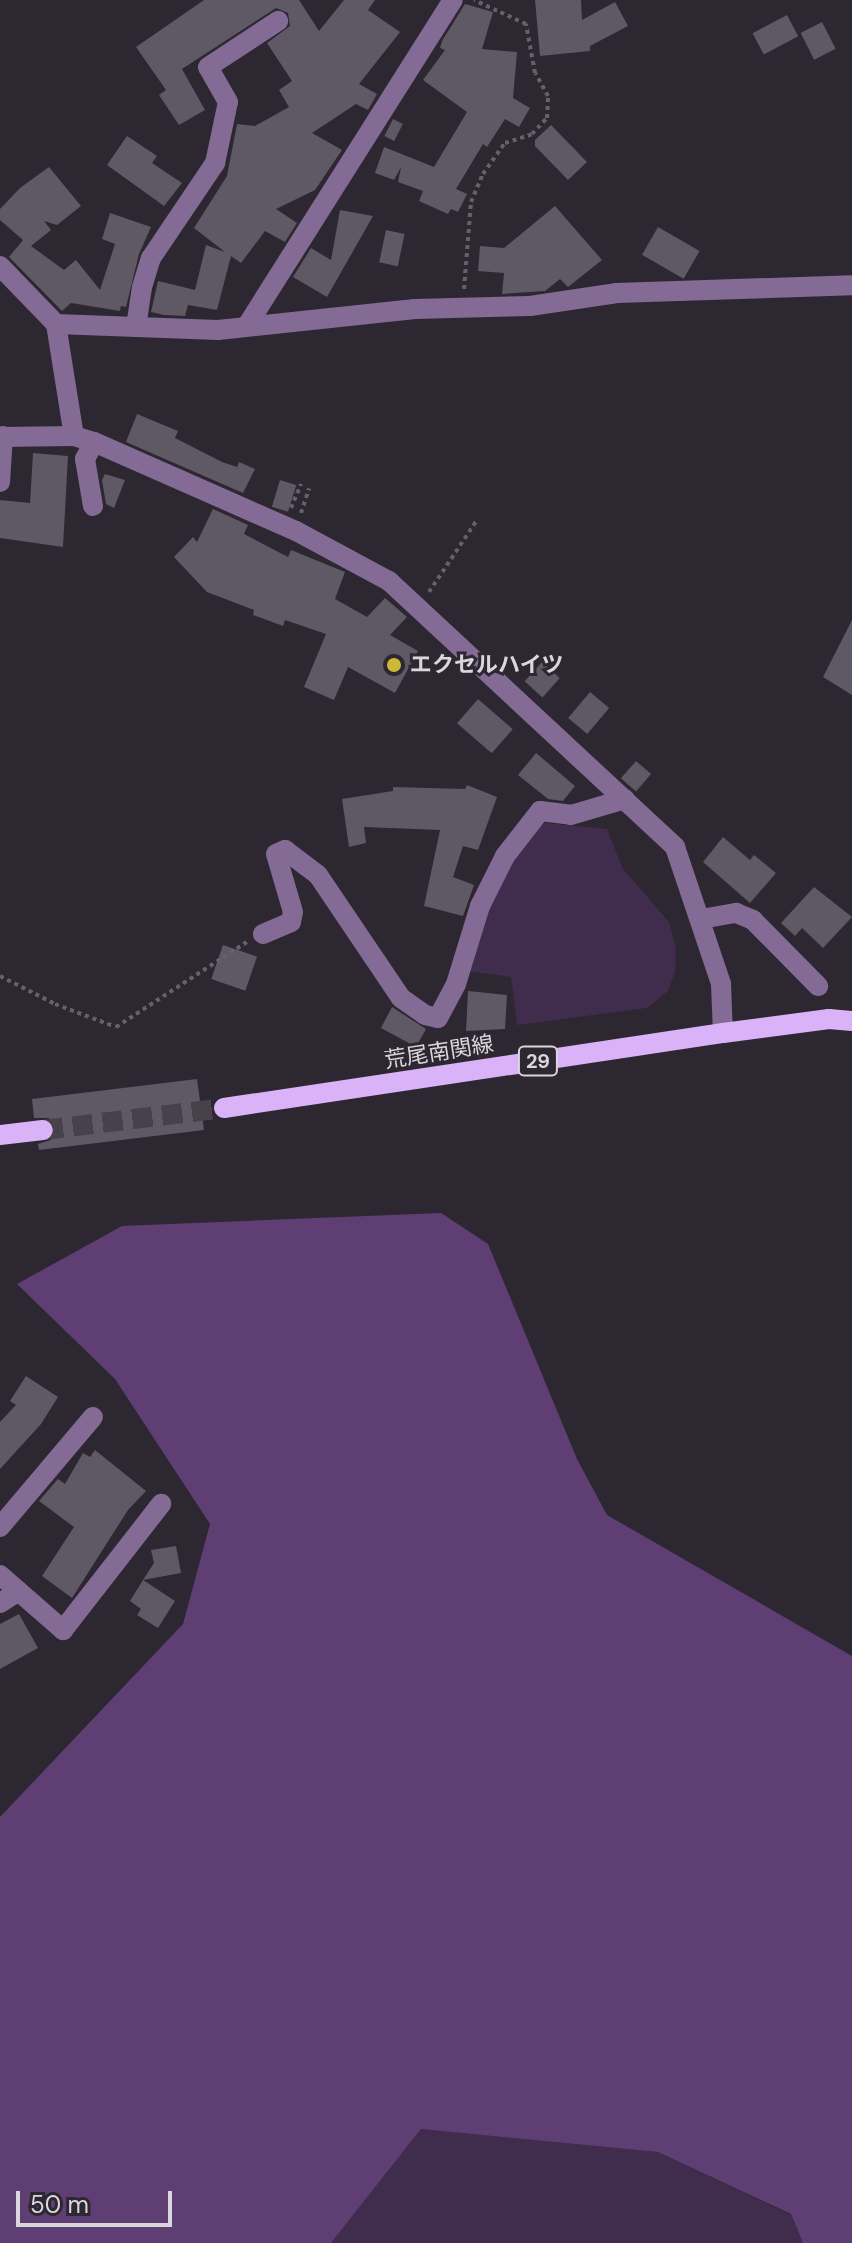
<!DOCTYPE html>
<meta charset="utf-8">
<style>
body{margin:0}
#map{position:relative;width:852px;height:2243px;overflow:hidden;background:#2d2731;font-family:"DM Sans","Noto Sans JP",sans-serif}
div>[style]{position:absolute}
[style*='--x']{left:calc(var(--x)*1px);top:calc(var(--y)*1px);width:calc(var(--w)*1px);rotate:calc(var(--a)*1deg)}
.green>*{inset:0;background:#402d4d}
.forest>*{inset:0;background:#5e3e73}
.building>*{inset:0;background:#5f5865;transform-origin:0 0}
.major-tunnel>*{height:20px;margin-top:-10px;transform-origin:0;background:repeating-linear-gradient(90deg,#47414b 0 20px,transparent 0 30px)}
.path>*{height:4px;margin-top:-2px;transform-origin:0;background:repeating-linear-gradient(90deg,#66606a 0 4px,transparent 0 8px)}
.minor>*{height:20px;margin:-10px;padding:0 10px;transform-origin:10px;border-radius:10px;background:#836b95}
.major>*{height:20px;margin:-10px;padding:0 10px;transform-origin:10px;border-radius:10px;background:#dab2f7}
.dots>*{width:22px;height:22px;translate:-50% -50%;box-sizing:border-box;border:4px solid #2d2731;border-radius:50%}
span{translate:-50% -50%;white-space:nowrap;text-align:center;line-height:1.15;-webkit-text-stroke:6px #2d2731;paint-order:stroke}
.shield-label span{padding:2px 6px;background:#2d2731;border:2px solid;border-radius:6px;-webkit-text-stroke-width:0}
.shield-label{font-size:20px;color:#dad6de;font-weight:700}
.poi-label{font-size:22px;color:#dad6de;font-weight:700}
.left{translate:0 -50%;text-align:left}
.street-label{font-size:22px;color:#dad6de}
.scale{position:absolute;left:16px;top:2191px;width:156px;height:36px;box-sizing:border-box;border:4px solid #dad6de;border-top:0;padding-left:10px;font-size:24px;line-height:28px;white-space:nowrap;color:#dad6de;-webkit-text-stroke:6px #2d2731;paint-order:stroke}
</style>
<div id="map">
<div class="green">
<div style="clip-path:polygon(545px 823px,607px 829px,623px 869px,669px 922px,676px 948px,675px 972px,668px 991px,647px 1008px,517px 1025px,511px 977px,467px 971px,477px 929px,522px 842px)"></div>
<div style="clip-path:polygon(421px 2129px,658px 2152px,791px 2215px,803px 2243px,331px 2243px)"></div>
</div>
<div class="forest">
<div style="clip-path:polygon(441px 1213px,488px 1244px,577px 1459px,607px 1515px,852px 1656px,852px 2243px,803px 2243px,791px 2214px,658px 2152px,421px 2129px,331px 2243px,0 2243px,0 1817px,183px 1624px,210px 1524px,115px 1379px,17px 1284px,122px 1226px)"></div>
</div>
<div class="building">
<div style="clip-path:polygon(204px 0,299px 0,319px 31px,344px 0,375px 0,368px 10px,400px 32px,359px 84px,377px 94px,368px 110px,356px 104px,312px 133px,342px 150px,315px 190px,276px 209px,297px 223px,285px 242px,265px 231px,241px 263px,231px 256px,217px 310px,188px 305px,185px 316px,164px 315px,151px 312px,158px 281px,195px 290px,206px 245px,225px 252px,194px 228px,227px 176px,237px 124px,255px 126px,289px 107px,279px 90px,292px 81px,267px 43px,290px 26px,288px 13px,276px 8px,182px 69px,205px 110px,179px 125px,159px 95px,166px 90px,136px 47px)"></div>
<div style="clip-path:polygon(535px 0,581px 0,582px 20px,615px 2px,628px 26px,590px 46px,590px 51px,540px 56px)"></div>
<div style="clip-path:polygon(465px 4px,493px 12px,482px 49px,517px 52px,513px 98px,530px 108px,519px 127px,505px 119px,487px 147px,483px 144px,456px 189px,467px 194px,458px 212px,451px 209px,448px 214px,419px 201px,423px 191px,398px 182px,401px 167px,394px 180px,375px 173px,384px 147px,434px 167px,467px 112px,423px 80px,445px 50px,440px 48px,442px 41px)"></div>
<div style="left:787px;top:15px;width:24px;height:39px;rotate:62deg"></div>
<div style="left:822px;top:22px;width:30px;height:24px;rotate:63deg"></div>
<div style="left:393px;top:119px;width:11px;height:19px;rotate:27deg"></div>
<div style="clip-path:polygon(551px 125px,587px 162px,568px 180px,535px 146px,535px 140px)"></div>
<div style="clip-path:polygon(127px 136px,157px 156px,152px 163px,182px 183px,164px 206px,107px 165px)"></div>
<div style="clip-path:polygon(49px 167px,81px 206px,57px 225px,44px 221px,51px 230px,31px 246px,64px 270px,76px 260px,100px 290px,115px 244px,102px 239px,110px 213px,151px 227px,139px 254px,126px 307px,121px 306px,120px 311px,71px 303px,62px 311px,9px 257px,23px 240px,0 220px,0 209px,20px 188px)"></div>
<div style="clip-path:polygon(555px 206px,602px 260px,568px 287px,560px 279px,545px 291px,502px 294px,504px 273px,478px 271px,480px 246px,504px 248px)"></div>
<div style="clip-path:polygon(340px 210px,373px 216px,327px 297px,293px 277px,311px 248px,331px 260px)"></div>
<div style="left:658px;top:227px;width:48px;height:32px;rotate:30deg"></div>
<div style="left:386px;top:230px;width:19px;height:33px;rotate:12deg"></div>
<div style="clip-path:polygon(137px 414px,178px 431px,175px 438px,222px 462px,237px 467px,239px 462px,255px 469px,243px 493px,126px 442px)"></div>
<div style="clip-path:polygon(33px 453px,68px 456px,63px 547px,0 538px,0 500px,30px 503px)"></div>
<div style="clip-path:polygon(105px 474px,125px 480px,114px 508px,106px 504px,102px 480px)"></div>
<div style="left:280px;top:480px;width:17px;height:28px;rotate:17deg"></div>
<div style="clip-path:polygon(213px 509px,248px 525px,244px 534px,288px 557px,291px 550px,345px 572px,335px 599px,367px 617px,385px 598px,407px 617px,390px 635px,418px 651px,395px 693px,348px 667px,334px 700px,304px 687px,326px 634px,285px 620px,283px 626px,253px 615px,254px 610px,207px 592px,174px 557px,193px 537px,197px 542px)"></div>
<div style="clip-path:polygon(852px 620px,852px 695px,823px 677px)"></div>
<div style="left:542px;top:662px;width:24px;height:26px;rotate:42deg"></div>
<div style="left:590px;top:692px;width:25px;height:34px;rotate:40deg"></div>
<div style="left:478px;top:699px;width:46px;height:32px;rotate:41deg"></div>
<div style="clip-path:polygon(536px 753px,575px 786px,563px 801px,548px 799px,518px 775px)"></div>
<div style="left:636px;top:761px;width:20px;height:23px;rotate:41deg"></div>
<div style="clip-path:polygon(467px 785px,497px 797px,478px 850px,463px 846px,453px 877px,474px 885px,463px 916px,424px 906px,440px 830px,364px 827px,366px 843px,349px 847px,342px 799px,393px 791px,393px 787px,465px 789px)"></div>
<div style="clip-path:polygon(723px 837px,750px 860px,754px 855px,776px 873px,750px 903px,703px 862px)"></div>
<div style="clip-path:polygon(814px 887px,852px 917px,823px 948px,802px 928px,795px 936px,781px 923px)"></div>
<div style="left:223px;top:945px;width:36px;height:36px;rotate:19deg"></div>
<div style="clip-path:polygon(468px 991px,507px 995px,505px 1029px,466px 1031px)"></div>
<div style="clip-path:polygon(392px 1007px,426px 1029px,416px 1047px,381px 1028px)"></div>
<div style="clip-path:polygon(197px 1079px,204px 1130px,39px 1150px,38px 1144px,51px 1140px,56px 1128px,49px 1118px,34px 1118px,32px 1099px)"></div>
<div style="clip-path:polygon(26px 1376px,58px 1397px,41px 1424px,0 1469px,0 1422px,16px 1405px,10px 1401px)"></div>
<div style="clip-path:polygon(95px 1450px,146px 1491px,128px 1510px,72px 1598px,42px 1576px,74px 1527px,39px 1501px,58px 1479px,65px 1484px,83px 1453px,90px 1457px)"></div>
<div style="clip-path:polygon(176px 1546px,181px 1573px,143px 1580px,154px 1563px,151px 1550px)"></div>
<div style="clip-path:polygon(143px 1580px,175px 1601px,158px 1628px,137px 1615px,141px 1609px,130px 1601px)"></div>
<div style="clip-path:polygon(19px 1614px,38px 1648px,0 1669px,0 1624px)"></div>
</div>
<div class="major-tunnel">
<div style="--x:43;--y:1130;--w:182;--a:-6.9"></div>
</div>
<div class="path">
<div style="--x:464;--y:289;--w:87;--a:-85.4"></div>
<div style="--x:471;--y:202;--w:30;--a:-67"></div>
<div style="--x:483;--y:174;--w:38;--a:-55"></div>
<div style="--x:505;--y:143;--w:28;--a:-18"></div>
<div style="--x:532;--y:134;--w:22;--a:-47"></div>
<div style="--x:547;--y:118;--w:22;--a:-87"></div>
<div style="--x:548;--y:96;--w:26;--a:-119"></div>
<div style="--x:535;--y:73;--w:50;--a:-100.4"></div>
<div style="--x:526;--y:24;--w:57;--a:-155.2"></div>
<div style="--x:291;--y:508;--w:26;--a:-67"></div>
<div style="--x:301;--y:513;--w:26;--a:-72"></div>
<div style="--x:429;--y:592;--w:87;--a:-56.3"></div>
<div style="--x:0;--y:976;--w:62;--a:27"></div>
<div style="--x:55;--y:1004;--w:65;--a:20.7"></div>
<div style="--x:116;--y:1027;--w:156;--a:-33"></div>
</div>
<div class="minor">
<div style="--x:0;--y:266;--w:81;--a:46"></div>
<div style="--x:56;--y:324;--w:113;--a:80.9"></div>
<div style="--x:56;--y:324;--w:162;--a:2.1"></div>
<div style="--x:218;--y:330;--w:198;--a:-6.1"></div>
<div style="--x:415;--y:309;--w:115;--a:-1.5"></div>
<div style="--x:530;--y:306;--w:88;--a:-8.5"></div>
<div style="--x:617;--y:293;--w:235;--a:-1.9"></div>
<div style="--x:248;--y:324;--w:383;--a:-57.7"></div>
<div style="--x:136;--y:327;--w:40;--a:-81.5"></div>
<div style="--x:142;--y:287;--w:30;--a:-73"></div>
<div style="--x:151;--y:258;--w:115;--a:-56"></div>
<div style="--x:215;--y:163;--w:62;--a:-78"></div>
<div style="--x:228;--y:102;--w:40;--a:-119.7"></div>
<div style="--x:208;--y:67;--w:84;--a:-33.3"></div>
<div style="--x:0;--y:437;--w:74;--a:-0.8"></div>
<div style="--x:74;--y:436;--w:21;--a:17"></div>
<div style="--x:94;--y:442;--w:221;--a:23.8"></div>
<div style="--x:296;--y:531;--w:106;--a:28.3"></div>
<div style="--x:389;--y:581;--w:391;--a:42.9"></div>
<div style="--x:675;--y:847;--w:145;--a:71.4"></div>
<div style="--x:721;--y:984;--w:49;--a:87.7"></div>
<div style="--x:0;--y:482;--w:46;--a:-86.3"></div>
<div style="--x:93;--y:506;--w:48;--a:-99.7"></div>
<div style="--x:85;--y:459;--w:19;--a:-62"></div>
<div style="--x:701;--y:919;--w:36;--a:-10"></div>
<div style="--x:736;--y:913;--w:18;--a:22"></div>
<div style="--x:753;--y:920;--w:93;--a:45.4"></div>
<div style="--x:263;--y:934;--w:30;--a:-23"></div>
<div style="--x:291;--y:922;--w:10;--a:-79"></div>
<div style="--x:293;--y:912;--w:60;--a:-106.3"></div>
<div style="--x:276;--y:854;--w:10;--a:-24"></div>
<div style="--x:285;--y:850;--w:41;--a:37.1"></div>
<div style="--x:318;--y:875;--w:148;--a:56"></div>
<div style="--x:401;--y:998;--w:29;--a:35"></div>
<div style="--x:425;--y:1015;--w:13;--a:13"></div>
<div style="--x:438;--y:1018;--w:38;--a:-62"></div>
<div style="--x:456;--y:984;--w:82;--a:-72.9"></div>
<div style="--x:480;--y:906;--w:56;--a:-63.4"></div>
<div style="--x:505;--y:856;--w:57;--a:-52.1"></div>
<div style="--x:540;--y:811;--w:31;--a:7"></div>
<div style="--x:571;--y:815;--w:56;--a:-16.5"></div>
<div style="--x:0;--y:1527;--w:144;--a:-49.8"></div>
<div style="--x:0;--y:1575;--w:84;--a:41.1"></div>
<div style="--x:63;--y:1630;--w:160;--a:-52.1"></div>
<div style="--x:0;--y:1603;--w:22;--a:-32"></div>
</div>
<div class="major">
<div style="--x:224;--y:1108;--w:505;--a:-8.55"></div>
<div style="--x:723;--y:1033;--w:107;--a:-7.5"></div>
<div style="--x:829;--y:1019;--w:23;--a:5"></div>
<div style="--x:0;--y:1135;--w:43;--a:-6.6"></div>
</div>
<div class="dots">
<div style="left:394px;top:665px;background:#ccb938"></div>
</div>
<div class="shield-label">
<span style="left:538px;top:1061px">29</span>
</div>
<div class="poi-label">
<span class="left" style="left:410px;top:665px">エクセルハイツ</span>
</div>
<div class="street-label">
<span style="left:439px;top:1052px;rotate:-9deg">荒尾南関線</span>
</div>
<div class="scale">50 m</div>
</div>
